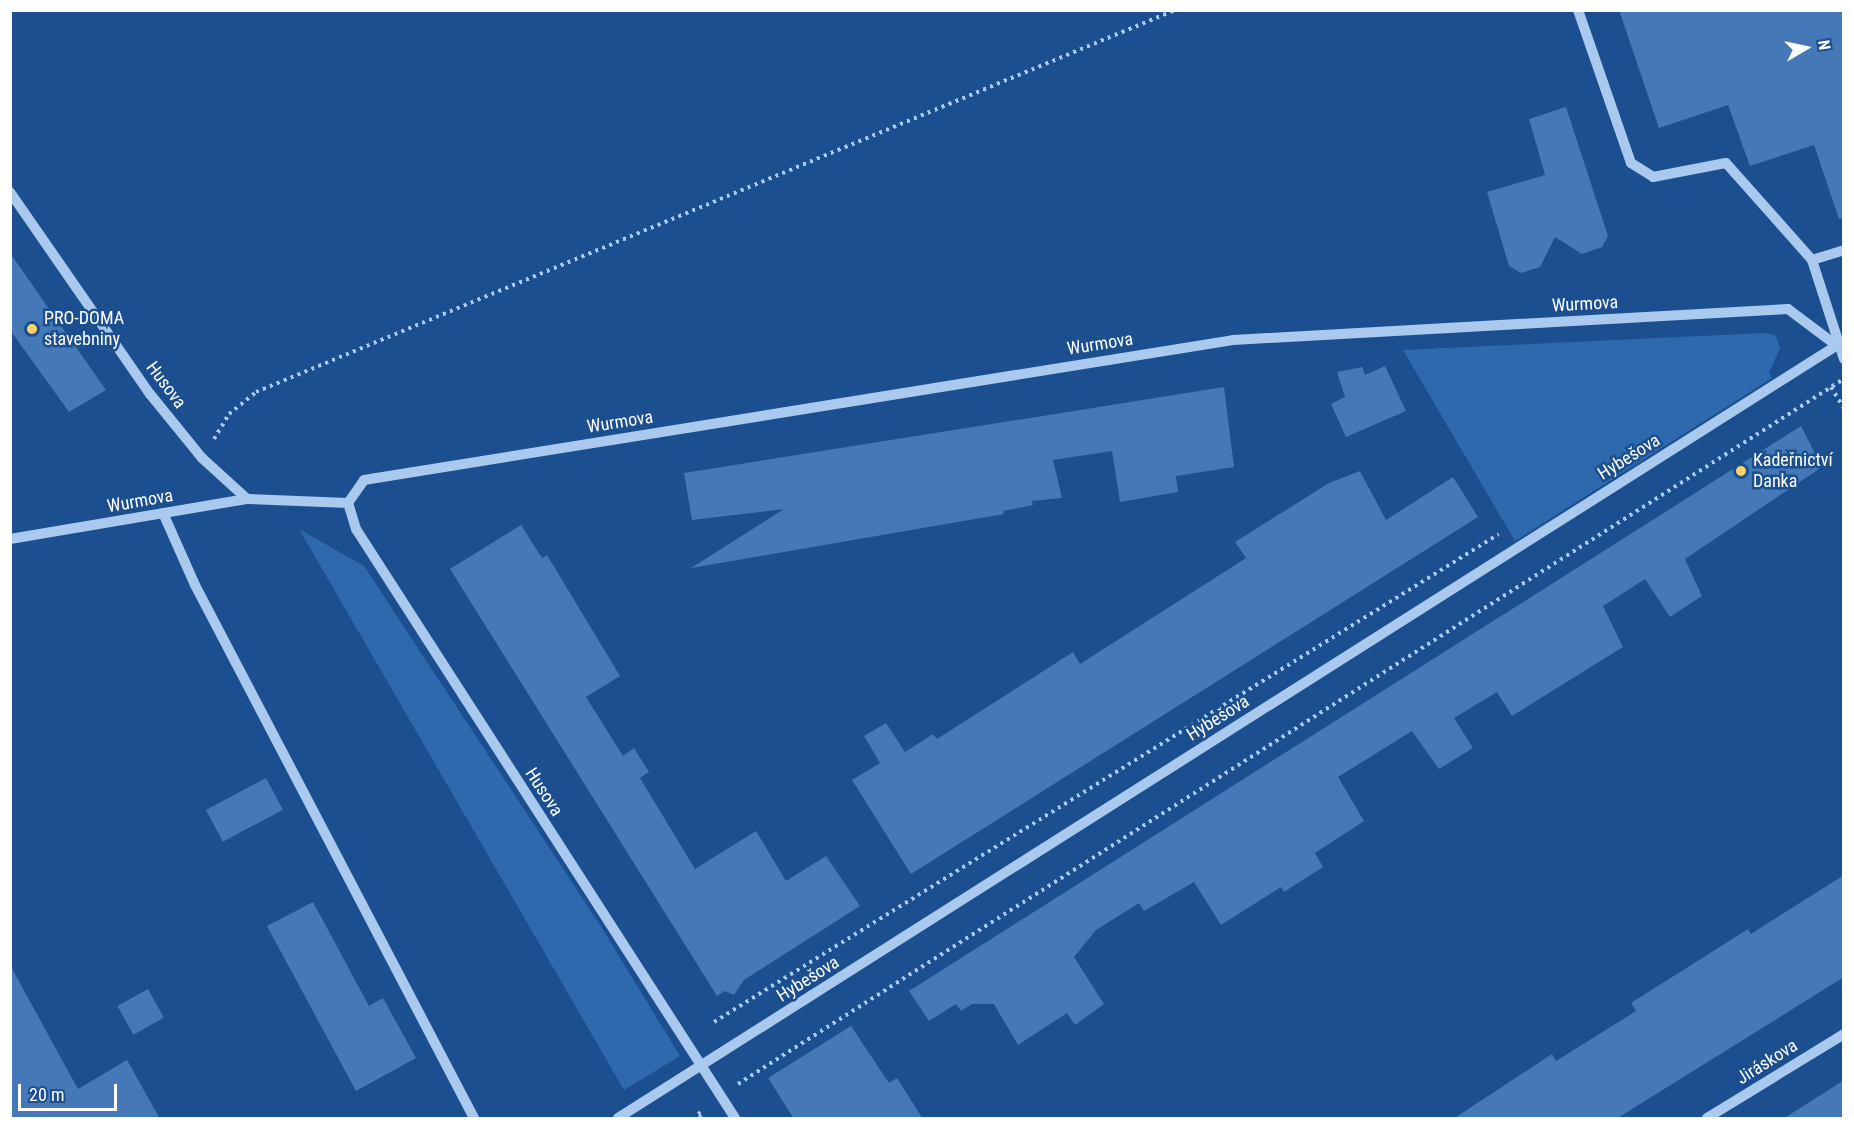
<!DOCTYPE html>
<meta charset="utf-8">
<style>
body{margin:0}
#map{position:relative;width:1854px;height:1129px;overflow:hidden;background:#1b4f8f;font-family:"Roboto Condensed",sans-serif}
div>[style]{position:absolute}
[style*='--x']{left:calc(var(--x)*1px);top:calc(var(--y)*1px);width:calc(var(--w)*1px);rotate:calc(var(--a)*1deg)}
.green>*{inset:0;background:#2e69ad}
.building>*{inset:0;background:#4478b7;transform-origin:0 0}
.path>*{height:4px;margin-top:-2px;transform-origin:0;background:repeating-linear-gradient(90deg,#a9c9ee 0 3px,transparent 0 7.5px)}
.minor>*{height:10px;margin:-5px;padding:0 5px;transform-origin:5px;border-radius:5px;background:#a9c9ee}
.dots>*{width:16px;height:16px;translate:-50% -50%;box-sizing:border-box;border:3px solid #1b4f8f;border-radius:50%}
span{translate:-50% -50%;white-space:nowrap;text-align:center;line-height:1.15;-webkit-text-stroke:5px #1b4f8f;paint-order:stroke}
.street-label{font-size:18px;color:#fff}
.poi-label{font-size:18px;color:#fff}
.left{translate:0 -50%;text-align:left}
.frame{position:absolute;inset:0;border:12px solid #fff;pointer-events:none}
.north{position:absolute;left:1776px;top:18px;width:60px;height:60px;-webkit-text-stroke:4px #1b4f8f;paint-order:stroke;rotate:81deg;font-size:16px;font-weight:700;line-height:24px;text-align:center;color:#fff}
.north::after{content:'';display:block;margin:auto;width:21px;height:27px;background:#fff;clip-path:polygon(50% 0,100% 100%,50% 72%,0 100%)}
.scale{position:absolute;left:18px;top:1084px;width:99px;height:27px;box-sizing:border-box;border:3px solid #fff;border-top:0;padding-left:8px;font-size:18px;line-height:21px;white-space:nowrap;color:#fff;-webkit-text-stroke:4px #1b4f8f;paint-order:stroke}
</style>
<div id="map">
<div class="green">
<div style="clip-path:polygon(1766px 333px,1776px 336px,1780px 348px,1769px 373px,1772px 378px,1515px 541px,1403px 350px)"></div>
<div style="clip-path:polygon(299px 529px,364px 566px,600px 925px,680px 1056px,624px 1090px)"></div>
</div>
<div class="building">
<div style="clip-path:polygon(1619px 10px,1844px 10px,1844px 218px,1839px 219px,1814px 145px,1750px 166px,1728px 105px,1659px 128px)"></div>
<div style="clip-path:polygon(1566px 107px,1608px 236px,1602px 247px,1582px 254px,1555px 237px,1540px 267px,1521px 273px,1509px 266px,1487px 192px,1545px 175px,1529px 119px)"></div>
<div style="clip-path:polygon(10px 253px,106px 390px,69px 412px,10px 330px)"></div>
<div style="clip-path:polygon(1385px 366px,1406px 411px,1346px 437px,1331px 404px,1345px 397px,1337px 372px,1362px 367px,1365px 375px)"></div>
<div style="clip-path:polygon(1224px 387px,1234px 467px,1176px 476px,1178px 492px,1120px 502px,1112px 451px,1053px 460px,1062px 498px,1032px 501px,1033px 505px,1003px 511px,1004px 514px,691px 568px,784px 509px,692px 520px,684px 473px)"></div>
<div style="clip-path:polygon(1801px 426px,1822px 467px,1685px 559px,1702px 596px,1670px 617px,1645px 579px,1603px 606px,1623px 647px,1512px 716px,1497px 692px,1454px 718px,1473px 748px,1439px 769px,1412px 731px,1338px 777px,1364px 821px,1315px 853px,1323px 867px,1284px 892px,1281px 887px,1221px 925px,1194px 882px,1144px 911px,1139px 903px,1096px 930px,1074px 957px,1104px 1004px,1075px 1025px,1067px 1013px,1018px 1045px,994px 1004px,972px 1004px,961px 1011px,956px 1004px,929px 1021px,909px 991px)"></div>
<div style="clip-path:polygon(1360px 471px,1386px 520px,1453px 477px,1478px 517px,911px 874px,852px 780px,880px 763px,864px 736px,886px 723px,905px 752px,933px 734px,937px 739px,1073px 652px,1080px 664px,1246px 558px,1235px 542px,1329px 483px)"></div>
<div style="clip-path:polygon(521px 525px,542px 558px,547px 555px,620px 676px,586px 697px,623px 756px,634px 748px,649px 772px,640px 778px,695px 869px,756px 831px,786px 881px,826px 856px,860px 906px,744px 980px,734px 995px,725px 991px,717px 996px,450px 569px)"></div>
<div style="left:266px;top:778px;width:36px;height:68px;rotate:62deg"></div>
<div style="clip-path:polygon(1844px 875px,1844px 977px,1698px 1068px,1616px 1119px,1453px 1119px,1552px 1054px,1556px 1061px,1636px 1011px,1631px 1003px,1748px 929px,1751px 934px)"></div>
<div style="clip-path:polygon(313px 902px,369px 1006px,383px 998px,416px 1058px,356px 1091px,267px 926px)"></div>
<div style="clip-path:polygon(10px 965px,78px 1089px,127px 1060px,160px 1119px,10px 1119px)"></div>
<div style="left:148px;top:989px;width:33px;height:35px;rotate:61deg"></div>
<div style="clip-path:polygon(851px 1026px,889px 1083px,897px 1078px,923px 1119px,794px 1119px,768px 1078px)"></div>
<div style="clip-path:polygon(1844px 1080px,1844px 1119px,1783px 1119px)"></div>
</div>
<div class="path">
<div style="--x:1831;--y:387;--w:26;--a:59"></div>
<div style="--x:214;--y:439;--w:29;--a:-59"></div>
<div style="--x:229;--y:414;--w:35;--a:-39"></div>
<div style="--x:256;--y:392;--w:995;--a:-22.57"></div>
<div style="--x:714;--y:1022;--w:924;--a:-31.87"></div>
<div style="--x:738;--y:1084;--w:1309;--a:-32.52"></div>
<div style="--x:701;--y:1118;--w:5;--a:-127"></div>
<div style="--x:698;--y:1114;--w:6;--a:-31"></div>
</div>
<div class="minor">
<div style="--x:1578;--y:10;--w:162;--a:70.9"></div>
<div style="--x:1631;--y:163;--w:26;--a:32"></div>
<div style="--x:1653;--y:177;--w:74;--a:-10.9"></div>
<div style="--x:1726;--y:163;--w:130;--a:48.4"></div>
<div style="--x:1812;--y:260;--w:34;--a:-17"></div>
<div style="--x:10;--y:192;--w:246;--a:55.3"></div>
<div style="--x:150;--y:394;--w:82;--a:50.9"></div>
<div style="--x:202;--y:458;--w:61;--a:42.3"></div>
<div style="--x:1812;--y:260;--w:104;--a:72.1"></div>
<div style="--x:163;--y:513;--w:79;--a:66"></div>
<div style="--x:195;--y:585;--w:602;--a:62.37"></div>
<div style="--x:10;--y:539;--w:240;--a:-9.6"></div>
<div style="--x:247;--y:499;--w:101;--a:2.3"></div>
<div style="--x:618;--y:1118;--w:1451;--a:-32.37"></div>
<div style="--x:735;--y:1118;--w:700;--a:-122.76"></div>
<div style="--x:356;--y:529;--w:27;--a:-107"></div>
<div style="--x:348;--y:503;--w:28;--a:-55"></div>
<div style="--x:364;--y:480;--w:880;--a:-9.15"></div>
<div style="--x:1233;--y:340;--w:556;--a:-3.2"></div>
<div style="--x:1788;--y:309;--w:60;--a:36.9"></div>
<div style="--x:1707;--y:1118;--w:161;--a:-31.5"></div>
</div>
<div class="dots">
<div style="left:32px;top:329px;background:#ffd166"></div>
<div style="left:1741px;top:471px;background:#ffd166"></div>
</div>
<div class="street-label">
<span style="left:1585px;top:304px;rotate:-3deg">Wurmova</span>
<span style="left:1100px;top:344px;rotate:-9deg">Wurmova</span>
<span style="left:166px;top:385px;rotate:53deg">Husova</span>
<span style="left:620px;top:422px;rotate:-9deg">Wurmova</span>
<span style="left:1629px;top:457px;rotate:-32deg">Hybešova</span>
<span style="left:140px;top:501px;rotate:-10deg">Wurmova</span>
<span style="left:1218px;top:718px;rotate:-32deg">Hybešova</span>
<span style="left:544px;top:792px;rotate:57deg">Husova</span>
<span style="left:808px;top:979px;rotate:-32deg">Hybešova</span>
<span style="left:1767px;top:1062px;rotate:-32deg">Jiráskova</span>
</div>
<div class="poi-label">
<span class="left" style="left:44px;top:329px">PRO-DOMA<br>stavebniny</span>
<span class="left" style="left:1753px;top:471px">Kadeřnictví<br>Danka</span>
</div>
<div class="frame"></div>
<div class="north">N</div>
<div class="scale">20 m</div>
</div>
